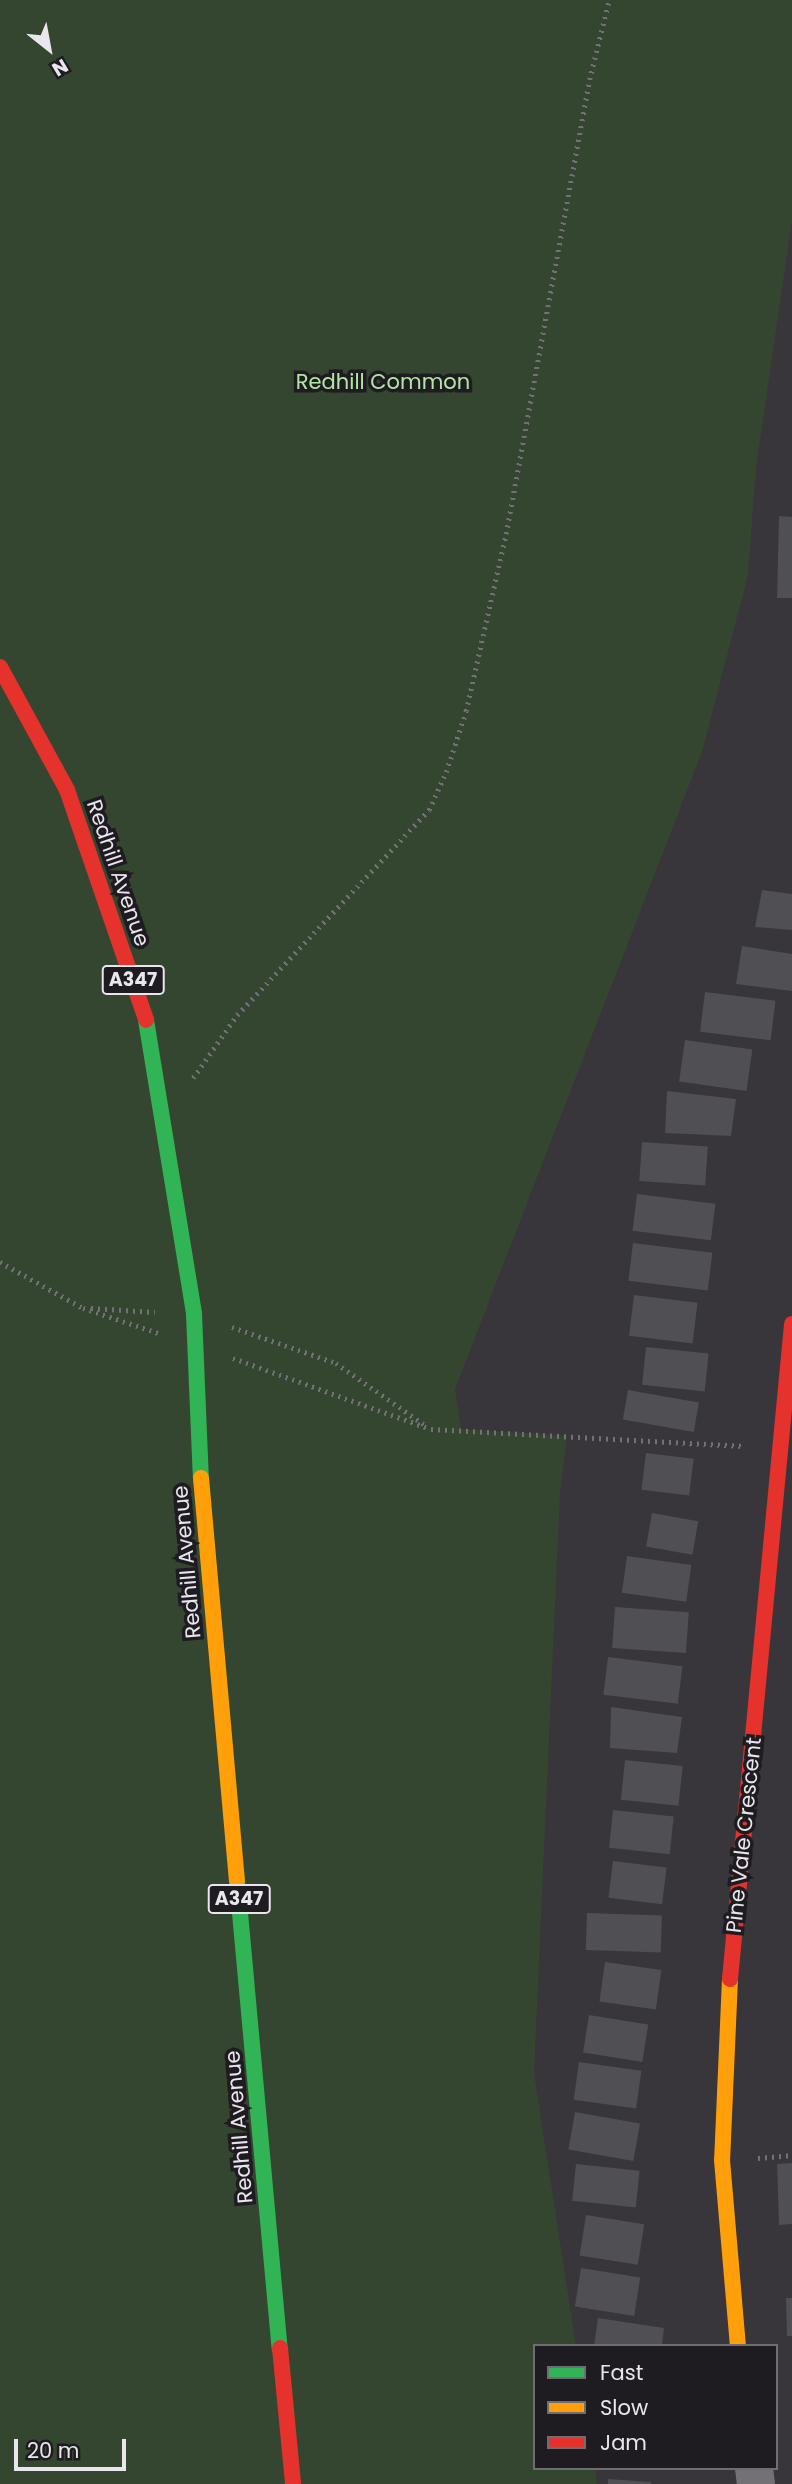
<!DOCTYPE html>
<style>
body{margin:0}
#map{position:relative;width:792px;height:2484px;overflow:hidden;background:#38353b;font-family:Poppins,sans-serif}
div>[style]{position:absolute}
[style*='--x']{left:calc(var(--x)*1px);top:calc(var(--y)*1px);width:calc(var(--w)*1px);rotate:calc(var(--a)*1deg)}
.green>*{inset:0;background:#354630}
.building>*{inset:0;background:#504f54;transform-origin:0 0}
.path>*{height:4.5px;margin-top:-2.25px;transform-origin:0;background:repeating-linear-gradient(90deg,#747176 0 2px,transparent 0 7px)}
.street>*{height:38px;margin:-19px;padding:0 19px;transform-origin:19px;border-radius:19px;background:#747176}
.fast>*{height:16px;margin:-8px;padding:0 8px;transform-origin:8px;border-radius:8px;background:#30b455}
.slow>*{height:16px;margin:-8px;padding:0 8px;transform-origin:8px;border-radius:8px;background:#ff9f0a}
.jam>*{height:16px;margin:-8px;padding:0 8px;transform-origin:8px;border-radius:8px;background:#e5322d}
span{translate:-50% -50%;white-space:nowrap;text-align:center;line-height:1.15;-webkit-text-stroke:7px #1e1b21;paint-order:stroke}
.shield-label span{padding:2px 5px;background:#1e1b21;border:2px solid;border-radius:5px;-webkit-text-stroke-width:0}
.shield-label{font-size:19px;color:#eae6ed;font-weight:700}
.park-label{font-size:21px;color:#b2e7a3}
.street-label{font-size:21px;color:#eae6ed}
.legend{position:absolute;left:533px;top:2344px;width:245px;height:126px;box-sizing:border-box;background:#1e1b21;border:2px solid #706c73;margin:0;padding:9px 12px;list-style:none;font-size:21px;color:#eae6ed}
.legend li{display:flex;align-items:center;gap:14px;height:35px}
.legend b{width:35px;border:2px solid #706c73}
.north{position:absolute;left:14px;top:14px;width:70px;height:70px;-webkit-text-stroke:5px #1e1b21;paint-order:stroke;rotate:149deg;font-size:19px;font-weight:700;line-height:28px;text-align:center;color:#eae6ed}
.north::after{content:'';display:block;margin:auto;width:24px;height:32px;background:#eae6ed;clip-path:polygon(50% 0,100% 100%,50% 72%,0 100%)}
.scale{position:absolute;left:14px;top:2439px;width:112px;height:32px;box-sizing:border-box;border:4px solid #eae6ed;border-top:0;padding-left:9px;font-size:21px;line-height:24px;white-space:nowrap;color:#eae6ed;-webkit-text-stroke:5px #1e1b21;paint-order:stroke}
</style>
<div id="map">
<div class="green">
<div style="clip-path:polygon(0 0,792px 0,792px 220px,756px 468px,748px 575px,702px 752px,455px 1389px,461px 1429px,567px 1436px,560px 1493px,534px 2073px,576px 2346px,535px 2346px,535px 2468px,595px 2468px,597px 2484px,0 2484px)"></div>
</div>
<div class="building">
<div style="clip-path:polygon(779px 516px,792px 517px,792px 598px,777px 598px)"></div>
<div style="clip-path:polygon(762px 890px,792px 894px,792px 930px,755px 927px)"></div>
<div style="clip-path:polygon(742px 946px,792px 954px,792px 991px,736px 984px)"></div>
<div style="left:705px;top:992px;width:71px;height:40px;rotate:7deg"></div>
<div style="left:685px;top:1040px;width:68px;height:42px;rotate:8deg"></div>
<div style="clip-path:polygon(667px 1091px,736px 1099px,731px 1136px,665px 1133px)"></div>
<div style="left:642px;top:1142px;width:66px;height:39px;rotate:4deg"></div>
<div style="left:637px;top:1194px;width:79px;height:37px;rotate:7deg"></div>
<div style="left:633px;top:1243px;width:80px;height:38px;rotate:7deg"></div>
<div style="left:634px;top:1295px;width:64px;height:41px;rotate:7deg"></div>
<div style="left:646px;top:1347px;width:63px;height:38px;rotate:6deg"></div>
<div style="left:628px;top:1390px;width:72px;height:30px;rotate:10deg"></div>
<div style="left:646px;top:1453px;width:48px;height:37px;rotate:7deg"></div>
<div style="left:652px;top:1513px;width:47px;height:34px;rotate:10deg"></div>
<div style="left:627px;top:1556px;width:65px;height:37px;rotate:8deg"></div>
<div style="left:615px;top:1607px;width:74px;height:41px;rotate:4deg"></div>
<div style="left:608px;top:1657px;width:75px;height:38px;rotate:7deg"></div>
<div style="clip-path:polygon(611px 1707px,682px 1717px,677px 1753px,610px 1748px)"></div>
<div style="left:625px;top:1760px;width:58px;height:40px;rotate:6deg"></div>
<div style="left:613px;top:1810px;width:61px;height:38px;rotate:6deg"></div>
<div style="left:613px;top:1861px;width:54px;height:37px;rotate:7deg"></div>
<div style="left:587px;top:1913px;width:75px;height:37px;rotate:2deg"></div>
<div style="left:605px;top:1962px;width:57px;height:40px;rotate:8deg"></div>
<div style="left:589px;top:2015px;width:60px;height:38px;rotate:9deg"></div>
<div style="left:579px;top:2062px;width:63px;height:38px;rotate:8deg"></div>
<div style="left:575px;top:2112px;width:66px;height:38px;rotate:10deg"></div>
<div style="clip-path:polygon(792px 2163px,792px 2224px,779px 2225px,777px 2164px)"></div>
<div style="left:576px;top:2164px;width:64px;height:37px;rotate:6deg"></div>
<div style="left:586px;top:2215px;width:59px;height:41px;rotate:9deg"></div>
<div style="left:581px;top:2268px;width:60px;height:39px;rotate:9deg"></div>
<div style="clip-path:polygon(786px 2298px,792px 2298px,792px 2336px,787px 2336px)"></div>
<div style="clip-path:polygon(598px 2318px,664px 2328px,662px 2346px,594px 2346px)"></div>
<div style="clip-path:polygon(608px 2479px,651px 2482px,651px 2484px,608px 2484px)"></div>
</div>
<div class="path">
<div style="--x:193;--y:1078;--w:77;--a:-55.1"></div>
<div style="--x:237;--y:1015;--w:281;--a:-46.9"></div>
<div style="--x:429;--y:810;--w:42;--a:-65.9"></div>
<div style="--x:446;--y:772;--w:64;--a:-71.8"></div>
<div style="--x:466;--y:711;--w:181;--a:-77.3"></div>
<div style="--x:506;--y:534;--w:469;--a:-79.6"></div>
<div style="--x:591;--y:73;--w:75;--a:-76.1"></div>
<div style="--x:0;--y:1262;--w:95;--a:29"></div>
<div style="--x:83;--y:1308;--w:79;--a:18.4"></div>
<div style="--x:91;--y:1308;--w:64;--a:3.6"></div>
<div style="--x:232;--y:1327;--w:110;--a:19.1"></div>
<div style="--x:336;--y:1363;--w:108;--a:34.9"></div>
<div style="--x:233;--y:1358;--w:210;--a:19.7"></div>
<div style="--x:431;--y:1429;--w:313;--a:3.1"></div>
<div style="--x:758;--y:2158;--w:34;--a:-5"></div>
</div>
<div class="street">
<div style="--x:754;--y:2468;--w:16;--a:83"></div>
</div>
<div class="fast">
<div style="--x:146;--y:1020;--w:298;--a:80.7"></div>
<div style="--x:194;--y:1314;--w:164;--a:87.6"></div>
<div style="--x:237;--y:1880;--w:470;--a:84.8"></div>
</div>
<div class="slow">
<div style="--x:201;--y:1478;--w:404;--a:84.9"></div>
<div style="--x:730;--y:1979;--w:181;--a:92.5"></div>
<div style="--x:722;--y:2160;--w:187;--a:85.1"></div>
</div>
<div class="jam">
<div style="--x:0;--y:667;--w:140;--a:61.4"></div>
<div style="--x:67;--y:790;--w:243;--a:71"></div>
<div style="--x:730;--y:1979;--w:658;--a:-84.59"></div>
<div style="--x:280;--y:2348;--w:137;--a:84.5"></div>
</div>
<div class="shield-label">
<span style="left:133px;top:980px">A347</span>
<span style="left:239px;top:1899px">A347</span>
</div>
<div class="park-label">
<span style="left:383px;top:382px">Redhill Common</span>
</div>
<div class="street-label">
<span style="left:118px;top:873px;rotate:71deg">Redhill Avenue</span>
<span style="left:187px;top:1562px;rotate:-95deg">Redhill Avenue</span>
<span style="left:744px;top:1835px;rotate:-84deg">Pine Vale Crescent</span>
<span style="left:239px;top:2127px;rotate:-95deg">Redhill Avenue</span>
</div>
<ul class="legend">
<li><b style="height:9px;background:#30b455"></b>Fast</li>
<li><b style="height:9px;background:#ff9f0a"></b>Slow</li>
<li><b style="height:9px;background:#e5322d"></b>Jam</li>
</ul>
<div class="north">N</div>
<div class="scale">20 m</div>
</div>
